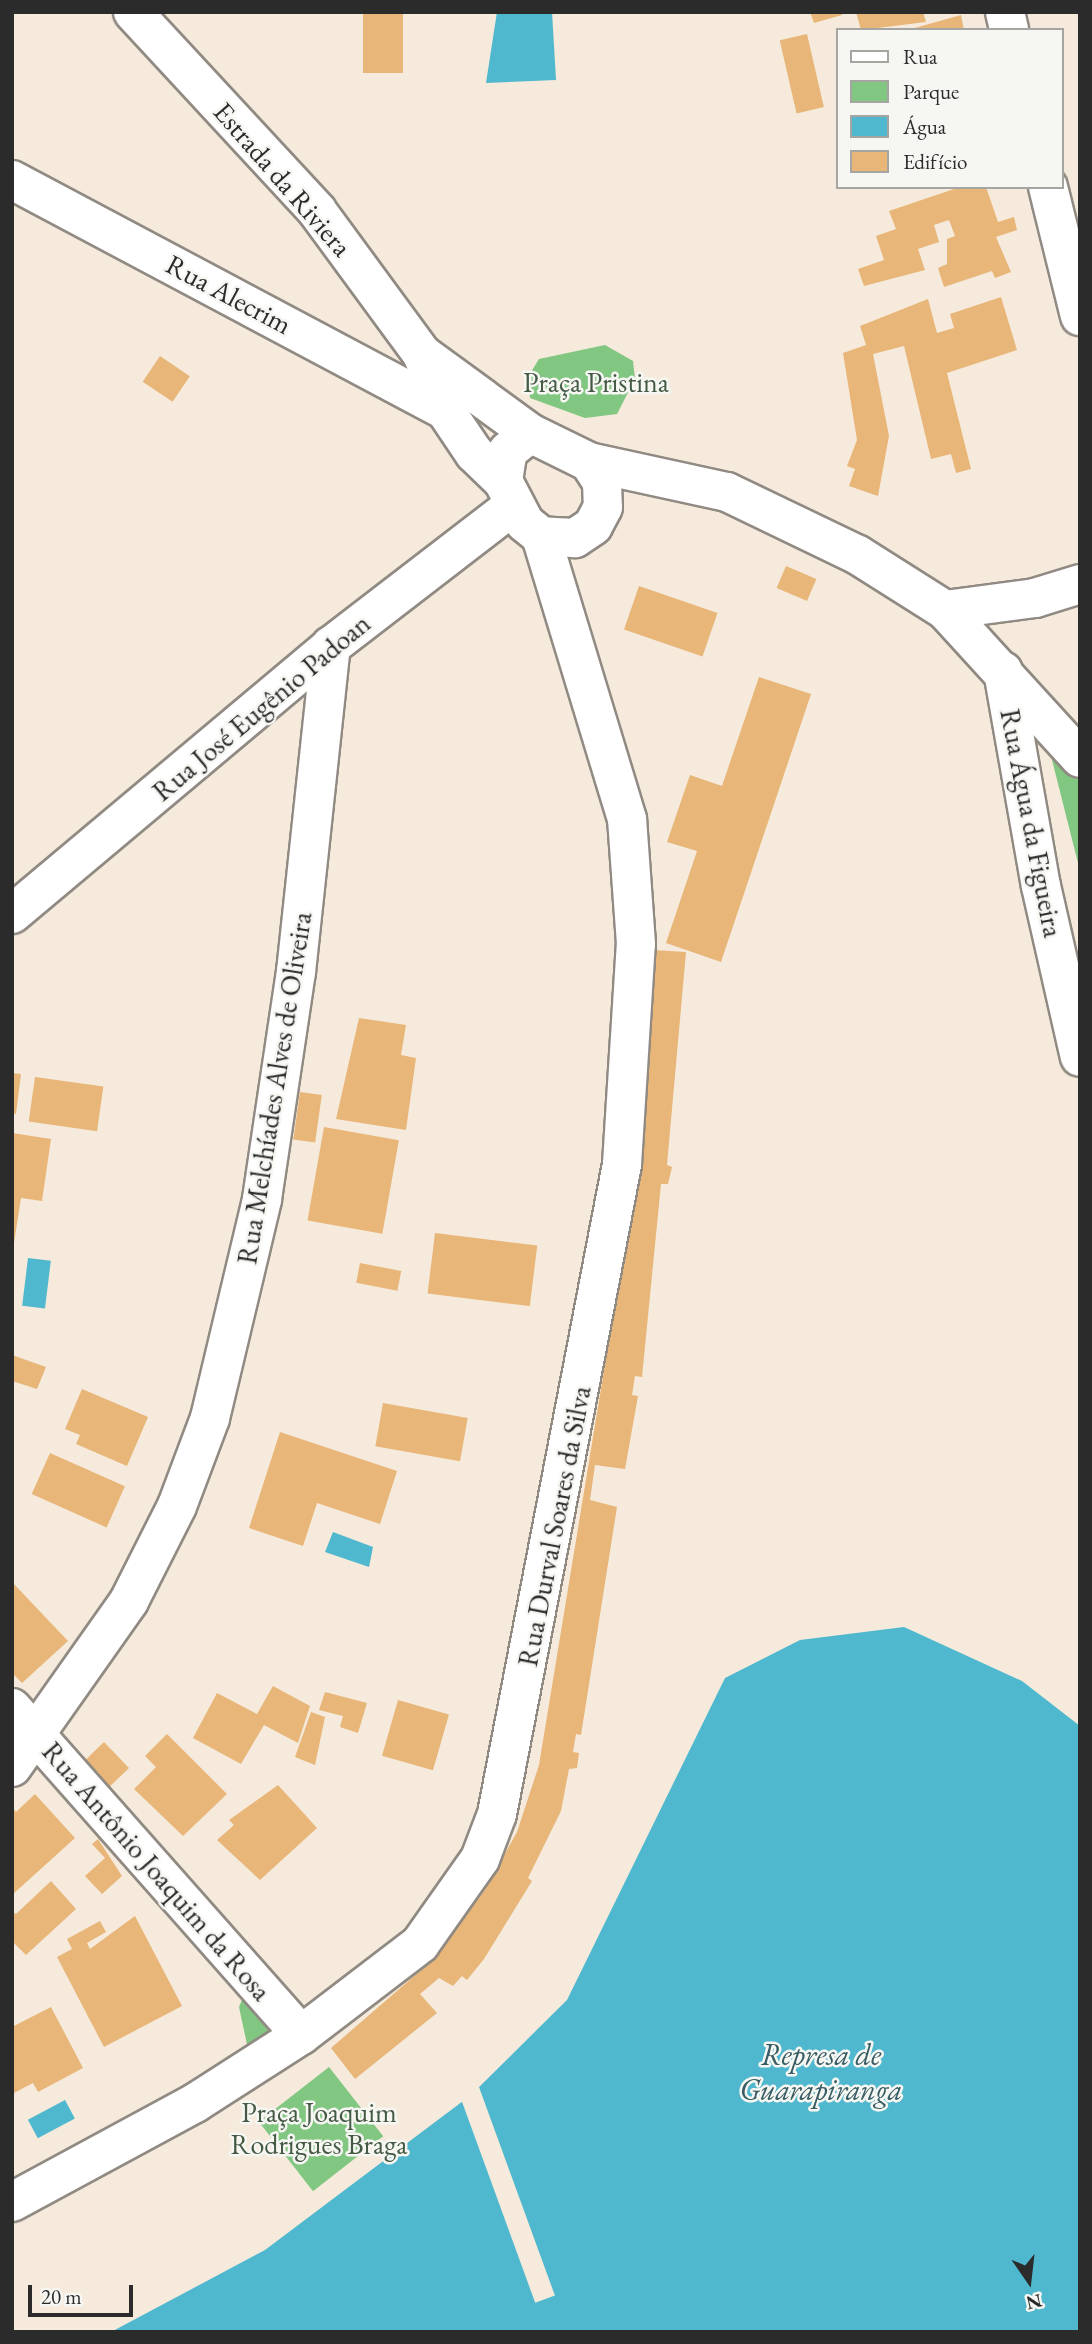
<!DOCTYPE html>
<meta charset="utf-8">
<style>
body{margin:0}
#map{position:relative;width:1092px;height:2344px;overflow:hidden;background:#f5eadb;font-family:"EB Garamond",serif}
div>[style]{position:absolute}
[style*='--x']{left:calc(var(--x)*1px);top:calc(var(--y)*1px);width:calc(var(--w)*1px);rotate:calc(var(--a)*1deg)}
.green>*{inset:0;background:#81c681;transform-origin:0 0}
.water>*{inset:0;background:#50b8ce;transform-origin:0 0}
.pier>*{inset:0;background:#f5eadb;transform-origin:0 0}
.building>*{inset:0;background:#e8b678;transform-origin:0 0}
.roads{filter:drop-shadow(2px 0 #908a83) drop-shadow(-2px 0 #908a83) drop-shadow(0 2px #908a83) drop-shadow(0 -2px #908a83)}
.minor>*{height:38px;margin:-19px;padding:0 19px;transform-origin:19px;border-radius:19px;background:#fff}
span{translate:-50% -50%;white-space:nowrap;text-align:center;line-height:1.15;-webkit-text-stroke:5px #f6f6f2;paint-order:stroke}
.street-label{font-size:28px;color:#2b2b2b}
.park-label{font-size:28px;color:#455a45}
.water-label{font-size:30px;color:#385c64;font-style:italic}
.frame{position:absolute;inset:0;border:14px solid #2b2b2b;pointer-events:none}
.legend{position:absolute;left:836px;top:28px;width:228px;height:161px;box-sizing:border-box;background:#f6f6f2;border:2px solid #a5a5a2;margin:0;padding:9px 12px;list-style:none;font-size:21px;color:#2b2b2b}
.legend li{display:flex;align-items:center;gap:14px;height:35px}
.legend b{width:35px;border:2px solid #a5a5a2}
.north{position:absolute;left:994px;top:2246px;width:70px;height:70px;-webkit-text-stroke:5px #f6f6f2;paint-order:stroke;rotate:166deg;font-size:19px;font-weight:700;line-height:28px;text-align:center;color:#2b2b2b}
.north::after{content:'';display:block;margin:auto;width:24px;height:32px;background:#2b2b2b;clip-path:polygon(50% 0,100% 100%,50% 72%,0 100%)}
.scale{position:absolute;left:28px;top:2285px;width:105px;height:32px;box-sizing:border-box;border:4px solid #2b2b2b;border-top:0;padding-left:9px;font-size:21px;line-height:24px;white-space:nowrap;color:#2b2b2b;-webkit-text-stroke:5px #f6f6f2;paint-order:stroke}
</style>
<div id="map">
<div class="green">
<div style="clip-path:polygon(605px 345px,633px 361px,635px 379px,617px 414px,585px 418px,530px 398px,528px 377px,539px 359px)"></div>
<div style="clip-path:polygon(1046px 736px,1080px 777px,1080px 871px)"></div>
<div style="clip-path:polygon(244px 1995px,271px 2035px,248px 2049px,239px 2007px)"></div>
<div style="left:329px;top:2067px;width:88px;height:89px;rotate:52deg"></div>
</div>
<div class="water">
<div style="clip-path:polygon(497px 12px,552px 12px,556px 80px,486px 83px)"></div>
<div style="left:28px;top:1258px;width:23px;height:48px;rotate:7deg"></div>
<div style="clip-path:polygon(333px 1532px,373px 1547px,369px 1567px,325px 1552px)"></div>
<div style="clip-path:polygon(904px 1627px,1022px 1681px,1080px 1726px,1080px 2332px,111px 2332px,265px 2250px,471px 2095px,567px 2000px,725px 1678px,800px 1640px)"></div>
<div style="left:65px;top:2100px;width:21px;height:42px;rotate:62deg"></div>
</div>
<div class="pier">
<div style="left:479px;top:2087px;width:222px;height:21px;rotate:70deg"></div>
</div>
<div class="building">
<div style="left:363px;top:12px;width:40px;height:61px"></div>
<div style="clip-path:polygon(810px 12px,841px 12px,842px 15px,814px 23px)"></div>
<div style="clip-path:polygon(856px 12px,923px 12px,926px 22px,861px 30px)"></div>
<div style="clip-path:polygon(961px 15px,964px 30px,911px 30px,911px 29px)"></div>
<div style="left:807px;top:34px;width:75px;height:28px;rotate:77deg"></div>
<div style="clip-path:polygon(960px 187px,986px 187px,998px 222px,1014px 217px,1017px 230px,996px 237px,1011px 272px,995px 278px,992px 271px,944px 287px,938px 268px,947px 264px,947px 239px,955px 236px,949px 220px,934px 225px,939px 242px,918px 249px,925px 270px,864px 286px,858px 269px,884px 260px,876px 236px,896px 229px,889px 211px)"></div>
<div style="clip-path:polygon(1001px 297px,1017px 350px,947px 373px,971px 469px,956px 473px,951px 454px,931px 459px,904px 346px,873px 354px,889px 436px,878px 496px,849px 486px,855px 469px,847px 466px,857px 440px,843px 353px,866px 345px,860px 326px,928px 299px,937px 333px,954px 328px,950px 314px)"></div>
<div style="left:160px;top:356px;width:36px;height:31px;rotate:34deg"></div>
<div style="left:786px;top:566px;width:33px;height:24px;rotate:23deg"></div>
<div style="left:639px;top:586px;width:83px;height:46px;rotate:19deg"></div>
<div style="clip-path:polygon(759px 677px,811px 694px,721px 962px,666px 943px,697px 851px,667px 842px,690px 775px,722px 786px)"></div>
<div style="clip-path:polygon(653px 950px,686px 952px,667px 1165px,672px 1167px,668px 1184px,661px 1184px,642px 1377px,635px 1376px,632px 1395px,638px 1396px,625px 1469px,595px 1465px,590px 1500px,617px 1507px,581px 1735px,576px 1734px,573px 1752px,579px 1753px,577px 1768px,569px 1769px,561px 1811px,528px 1878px,532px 1881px,484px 1959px,467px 1980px,462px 1976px,453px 1986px,439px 1978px,420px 1994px,437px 2013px,355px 2079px,331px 2048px,420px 1971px,482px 1894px,517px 1832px,539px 1765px,635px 1182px)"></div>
<div style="clip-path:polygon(359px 1018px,406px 1025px,401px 1055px,416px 1058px,406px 1130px,336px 1119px)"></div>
<div style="clip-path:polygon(12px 1073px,21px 1074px,16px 1114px,12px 1113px)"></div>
<div style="left:35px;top:1077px;width:69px;height:45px;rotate:8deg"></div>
<div style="left:300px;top:1092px;width:22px;height:48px;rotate:8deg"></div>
<div style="left:324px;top:1127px;width:76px;height:95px;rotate:10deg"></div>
<div style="clip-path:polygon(12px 1133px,51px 1139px,42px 1201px,21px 1198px,14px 1243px)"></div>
<div style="left:435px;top:1233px;width:103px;height:61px;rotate:7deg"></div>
<div style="left:360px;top:1263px;width:42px;height:20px;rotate:11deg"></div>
<div style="clip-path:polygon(12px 1355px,46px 1367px,37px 1389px,12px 1381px)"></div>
<div style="clip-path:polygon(82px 1389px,148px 1417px,127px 1466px,76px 1444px,80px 1435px,65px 1429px)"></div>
<div style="left:383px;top:1403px;width:86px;height:44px;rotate:10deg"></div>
<div style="clip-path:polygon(280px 1432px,397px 1471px,380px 1524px,317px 1503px,303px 1546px,249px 1528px)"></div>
<div style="left:50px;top:1453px;width:82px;height:45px;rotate:24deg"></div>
<div style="clip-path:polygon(12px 1582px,68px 1641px,22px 1683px,12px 1673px)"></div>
<div style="clip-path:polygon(273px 1686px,310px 1706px,298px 1743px,264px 1725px,241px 1764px,193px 1738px,217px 1693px,257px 1714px)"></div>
<div style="clip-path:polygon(325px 1692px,367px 1703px,358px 1733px,340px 1727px,343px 1716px,319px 1710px)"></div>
<div style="left:398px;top:1700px;width:53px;height:58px;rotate:16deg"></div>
<div style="clip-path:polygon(311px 1712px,325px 1717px,315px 1765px,295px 1757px)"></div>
<div style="clip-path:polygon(167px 1734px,227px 1794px,183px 1836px,134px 1789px,156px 1767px,145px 1756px)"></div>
<div style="left:104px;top:1742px;width:36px;height:28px;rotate:46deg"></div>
<div style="clip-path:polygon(278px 1785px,317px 1828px,260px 1880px,217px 1840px,234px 1825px,229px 1820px)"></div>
<div style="clip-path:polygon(35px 1794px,75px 1838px,12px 1895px,12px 1807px,16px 1812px)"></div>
<div style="clip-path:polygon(98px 1839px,122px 1876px,102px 1894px,85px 1876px,105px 1858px,92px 1844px)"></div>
<div style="clip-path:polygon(51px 1881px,76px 1909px,26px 1955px,12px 1941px,12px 1911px,16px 1914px)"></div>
<div style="clip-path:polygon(135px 1916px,182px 2006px,104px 2047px,57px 1957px,72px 1949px,67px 1939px,100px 1921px,106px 1932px,87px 1943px,90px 1949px)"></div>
<div style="clip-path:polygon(51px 2007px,83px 2068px,38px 2092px,33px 2083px,12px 2094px,12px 2027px)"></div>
</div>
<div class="roads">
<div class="minor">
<div style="--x:133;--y:12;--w:271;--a:47.2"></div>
<div style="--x:317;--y:211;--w:177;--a:53.7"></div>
<div style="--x:422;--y:354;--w:61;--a:67.7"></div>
<div style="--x:445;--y:410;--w:52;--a:56"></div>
<div style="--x:474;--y:453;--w:40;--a:44"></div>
<div style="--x:1005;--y:12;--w:18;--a:77"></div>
<div style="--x:12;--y:180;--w:490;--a:28"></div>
<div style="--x:1048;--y:187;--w:133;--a:76.1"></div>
<div style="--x:422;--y:354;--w:134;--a:36.2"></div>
<div style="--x:530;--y:433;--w:66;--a:26.2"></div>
<div style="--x:589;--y:462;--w:24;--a:57"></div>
<div style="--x:602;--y:482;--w:25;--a:88"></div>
<div style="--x:603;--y:507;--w:21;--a:118"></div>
<div style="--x:593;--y:526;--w:22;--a:146"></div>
<div style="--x:575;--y:538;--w:34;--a:-177"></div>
<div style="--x:541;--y:536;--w:21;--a:-141"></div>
<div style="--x:525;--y:523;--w:47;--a:-117.6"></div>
<div style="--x:503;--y:481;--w:30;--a:-81"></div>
<div style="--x:508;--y:451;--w:28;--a:-39"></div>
<div style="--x:589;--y:462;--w:141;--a:12.3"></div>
<div style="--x:727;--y:492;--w:145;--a:25.7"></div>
<div style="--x:858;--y:555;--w:103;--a:32.3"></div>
<div style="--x:945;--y:610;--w:200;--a:47.6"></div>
<div style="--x:945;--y:610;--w:91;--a:-7.6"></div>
<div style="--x:1035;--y:598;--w:47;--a:-17.3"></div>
<div style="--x:1003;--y:671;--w:218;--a:80"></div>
<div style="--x:1041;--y:886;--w:175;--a:77.2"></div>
<div style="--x:12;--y:914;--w:417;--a:-40"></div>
<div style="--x:331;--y:646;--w:231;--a:-37.6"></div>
<div style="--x:12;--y:1708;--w:436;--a:48.5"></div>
<div style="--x:12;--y:1767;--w:203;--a:-54.8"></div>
<div style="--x:129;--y:1601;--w:106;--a:-63.2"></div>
<div style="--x:177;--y:1506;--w:94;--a:-69.4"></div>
<div style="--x:210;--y:1418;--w:225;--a:-76.6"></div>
<div style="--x:262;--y:1199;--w:230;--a:-81.5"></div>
<div style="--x:296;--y:972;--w:328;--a:-83.9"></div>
<div style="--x:12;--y:2202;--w:208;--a:-28.4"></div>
<div style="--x:195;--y:2103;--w:126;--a:-32.7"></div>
<div style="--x:301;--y:2035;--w:150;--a:-37.4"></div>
<div style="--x:420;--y:1944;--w:104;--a:-54.8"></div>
<div style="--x:480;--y:1859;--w:48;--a:-69.3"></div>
<div style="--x:497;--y:1814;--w:662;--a:-79.11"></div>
<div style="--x:622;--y:1164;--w:220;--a:-86.4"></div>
<div style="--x:636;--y:944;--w:125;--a:-94.1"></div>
<div style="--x:627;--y:819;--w:296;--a:-106.9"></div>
</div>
</div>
<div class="street-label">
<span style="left:283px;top:179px;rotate:49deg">Estrada da Riviera</span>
<span style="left:229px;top:294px;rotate:28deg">Rua Alecrim</span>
<span style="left:261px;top:707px;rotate:-40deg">Rua José Eugênio Padoan</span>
<span style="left:1032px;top:823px;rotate:79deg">Rua Água da Figueira</span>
<span style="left:274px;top:1088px;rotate:-81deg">Rua Melchíades Alves de Oliveira</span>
<span style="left:554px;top:1526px;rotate:-79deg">Rua Durval Soares da Silva</span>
<span style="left:157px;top:1871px;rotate:49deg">Rua Antônio Joaquim da Rosa</span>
</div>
<div class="park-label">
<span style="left:596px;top:382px">Praça Pristina</span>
<span style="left:319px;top:2128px">Praça Joaquim<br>Rodrigues Braga</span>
</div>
<div class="water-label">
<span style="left:821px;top:2072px">Represa de<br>Guarapiranga</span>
</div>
<div class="frame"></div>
<ul class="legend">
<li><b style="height:9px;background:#fff"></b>Rua</li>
<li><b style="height:19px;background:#81c681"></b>Parque</li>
<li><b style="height:19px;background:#50b8ce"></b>Água</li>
<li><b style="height:19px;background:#e8b678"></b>Edifício</li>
</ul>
<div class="north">N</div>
<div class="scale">20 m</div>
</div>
